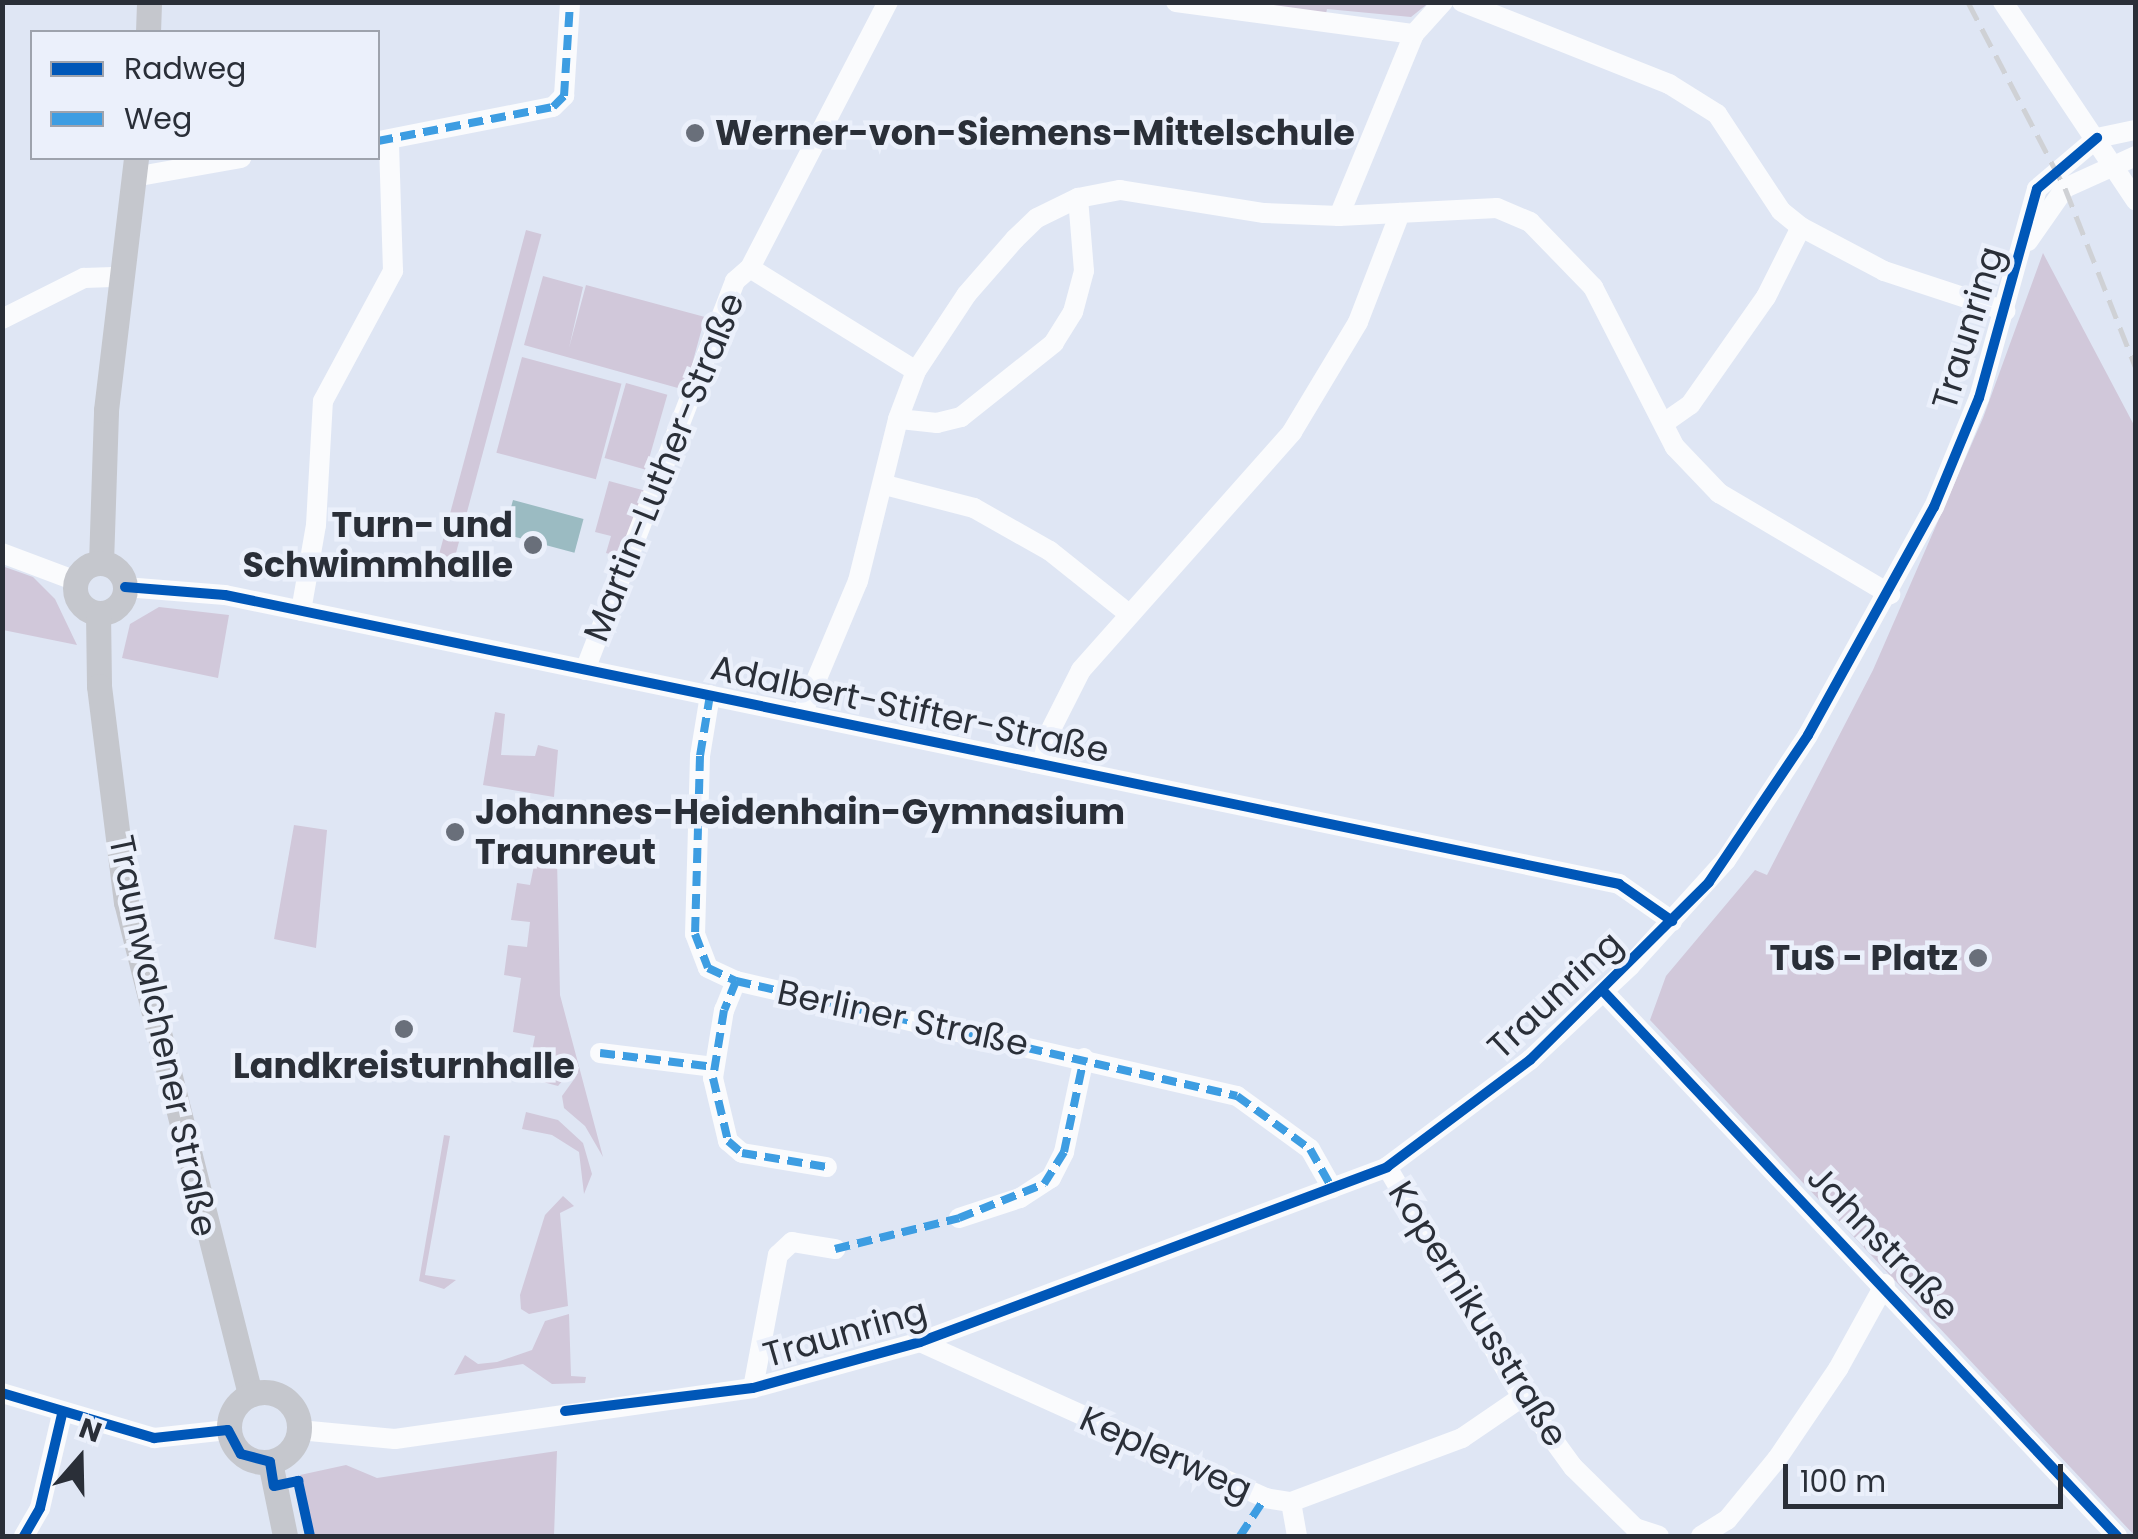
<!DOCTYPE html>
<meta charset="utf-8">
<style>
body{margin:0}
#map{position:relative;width:2138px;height:1539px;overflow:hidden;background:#dfe6f4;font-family:Poppins,sans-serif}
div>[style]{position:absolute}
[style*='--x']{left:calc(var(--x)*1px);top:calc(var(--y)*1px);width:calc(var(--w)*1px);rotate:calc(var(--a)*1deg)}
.green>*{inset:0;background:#d1c8da;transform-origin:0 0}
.water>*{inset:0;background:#9bbbc2;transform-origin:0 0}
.minor>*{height:20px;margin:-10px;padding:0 10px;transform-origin:10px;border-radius:10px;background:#fafbfd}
.major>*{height:25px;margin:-12.5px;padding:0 12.5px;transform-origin:12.5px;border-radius:12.5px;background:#c5c7cd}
.major>.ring{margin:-12.5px;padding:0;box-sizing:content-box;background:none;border:25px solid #c5c7cd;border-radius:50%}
.rail>*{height:5px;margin-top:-2.5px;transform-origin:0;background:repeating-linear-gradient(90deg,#cfd1d5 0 20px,transparent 0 30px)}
.quiet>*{height:8px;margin-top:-4px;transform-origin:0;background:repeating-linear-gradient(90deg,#3d9de2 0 15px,transparent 0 23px)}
.cycleway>*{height:10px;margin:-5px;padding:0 5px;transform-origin:5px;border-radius:5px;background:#0057b8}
.dots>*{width:28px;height:28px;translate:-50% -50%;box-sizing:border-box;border:5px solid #ebf0fb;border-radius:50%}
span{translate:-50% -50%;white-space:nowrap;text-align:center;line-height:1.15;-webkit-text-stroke:9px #ebf0fb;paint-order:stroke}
.poi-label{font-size:35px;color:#2a2f38;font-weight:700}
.left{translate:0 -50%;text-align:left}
.right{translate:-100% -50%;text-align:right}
.street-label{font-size:35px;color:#2a2f38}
.frame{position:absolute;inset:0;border:5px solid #2a2f38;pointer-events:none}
.legend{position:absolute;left:30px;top:30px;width:350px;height:130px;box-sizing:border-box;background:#ebf0fb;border:2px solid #9ea3ad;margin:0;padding:12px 18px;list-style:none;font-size:30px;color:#2a2f38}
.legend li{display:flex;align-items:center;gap:20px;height:50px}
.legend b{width:50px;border:2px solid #9ea3ad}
.north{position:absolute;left:30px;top:1409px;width:100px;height:100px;-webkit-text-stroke:8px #ebf0fb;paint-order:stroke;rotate:20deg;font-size:28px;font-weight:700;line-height:40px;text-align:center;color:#2a2f38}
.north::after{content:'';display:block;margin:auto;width:35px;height:45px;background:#2a2f38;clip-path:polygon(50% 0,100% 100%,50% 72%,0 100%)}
.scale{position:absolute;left:1783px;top:1464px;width:280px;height:45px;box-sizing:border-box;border:5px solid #2a2f38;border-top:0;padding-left:12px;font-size:30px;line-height:35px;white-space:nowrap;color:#2a2f38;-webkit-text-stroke:8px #ebf0fb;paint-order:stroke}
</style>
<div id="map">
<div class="green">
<div style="clip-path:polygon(1421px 2px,1426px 5px,1411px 17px,1327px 9px,1325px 18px,1226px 3px)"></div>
<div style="left:526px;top:230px;width:16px;height:338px;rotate:15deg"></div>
<div style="clip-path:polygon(2043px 253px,2135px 427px,2135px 1536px,1650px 1020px,1666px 976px,1755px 870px,1767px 875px,1873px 670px,1983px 418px)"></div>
<div style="clip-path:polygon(543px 276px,583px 287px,569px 348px,586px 285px,705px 317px,685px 390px,524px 345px)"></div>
<div style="left:522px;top:357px;width:103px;height:99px;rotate:15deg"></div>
<div style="left:626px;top:383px;width:43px;height:78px;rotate:16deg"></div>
<div style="clip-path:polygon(609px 481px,646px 491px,620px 557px,606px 553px,611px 536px,595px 532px)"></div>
<div style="clip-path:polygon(2px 566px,33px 577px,55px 599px,77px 645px,3px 630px)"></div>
<div style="clip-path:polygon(159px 607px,229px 615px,218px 678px,122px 658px,130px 624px)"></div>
<div style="clip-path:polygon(495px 712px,505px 714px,501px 755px,535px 756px,538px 745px,558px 750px,554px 797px,483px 785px)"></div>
<div style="clip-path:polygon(294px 825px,327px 830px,316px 948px,274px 939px)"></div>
<div style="clip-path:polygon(536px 856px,557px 859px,560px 995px,603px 1157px,585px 1126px,564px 1108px,562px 1096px,575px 1078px,570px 1072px,558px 1086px,543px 1082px,546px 1064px,530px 1061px,535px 1036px,513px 1032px,521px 978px,504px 975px,508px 945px,527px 947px,530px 922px,511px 920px,517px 883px,530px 885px)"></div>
<div style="clip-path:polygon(526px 1112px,558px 1120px,583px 1143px,592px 1174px,584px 1194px,579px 1152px,552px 1135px,522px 1129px)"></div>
<div style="clip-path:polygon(444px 1135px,450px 1136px,425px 1275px,456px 1280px,444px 1289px,419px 1281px)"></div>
<div style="clip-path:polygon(563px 1196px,574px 1206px,560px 1213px,568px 1306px,529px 1314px,521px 1309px,520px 1295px,545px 1215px)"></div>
<div style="clip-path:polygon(569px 1314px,571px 1376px,586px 1377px,585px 1383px,552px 1384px,523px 1364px,454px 1375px,465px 1355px,478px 1364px,497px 1362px,532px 1350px,545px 1321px)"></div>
<div style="clip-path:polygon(557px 1451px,554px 1536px,315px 1536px,300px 1475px,346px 1465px,377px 1478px)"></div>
</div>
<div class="water">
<div style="left:513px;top:500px;width:73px;height:35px;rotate:15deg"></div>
</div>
<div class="minor">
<div style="--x:1176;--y:2;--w:240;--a:7.7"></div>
<div style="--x:1414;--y:34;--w:43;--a:-47.8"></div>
<div style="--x:1462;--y:2;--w:223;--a:21.6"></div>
<div style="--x:1669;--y:84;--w:57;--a:32"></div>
<div style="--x:1717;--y:114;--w:116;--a:56.6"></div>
<div style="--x:1781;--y:211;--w:26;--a:39"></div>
<div style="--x:1801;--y:227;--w:94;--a:27.9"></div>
<div style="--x:1884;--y:271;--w:128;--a:18.2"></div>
<div style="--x:2003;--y:2;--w:239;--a:56.2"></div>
<div style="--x:379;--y:141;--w:177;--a:-11.1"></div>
<div style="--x:553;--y:107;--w:16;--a:-45"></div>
<div style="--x:564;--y:96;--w:94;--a:-86.3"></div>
<div style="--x:134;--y:177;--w:109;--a:-10.1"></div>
<div style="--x:1078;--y:198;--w:43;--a:-10.8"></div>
<div style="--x:1120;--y:190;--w:146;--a:9.1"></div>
<div style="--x:1264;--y:213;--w:75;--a:2.3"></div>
<div style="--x:1339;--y:216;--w:158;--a:-2.9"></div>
<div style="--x:1497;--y:208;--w:36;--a:23"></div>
<div style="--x:1530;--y:222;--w:91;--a:45.9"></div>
<div style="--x:1593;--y:287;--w:180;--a:62.9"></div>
<div style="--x:1675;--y:447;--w:64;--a:46.3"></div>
<div style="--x:1719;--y:493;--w:199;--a:30.6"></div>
<div style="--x:1339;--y:216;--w:197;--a:-67.6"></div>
<div style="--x:2028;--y:241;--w:65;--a:-55.1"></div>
<div style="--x:2065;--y:188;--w:78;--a:-24.3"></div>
<div style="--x:750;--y:268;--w:195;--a:31.8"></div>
<div style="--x:2;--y:319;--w:92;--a:-26.6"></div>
<div style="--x:84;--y:278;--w:36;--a:-2"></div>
<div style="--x:1664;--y:423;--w:32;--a:-35"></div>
<div style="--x:1690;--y:405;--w:132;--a:-54.9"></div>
<div style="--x:1766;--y:297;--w:78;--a:-63.4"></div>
<div style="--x:885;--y:485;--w:92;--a:14.5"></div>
<div style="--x:974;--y:508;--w:87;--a:29.5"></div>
<div style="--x:1050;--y:551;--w:101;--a:38.6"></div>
<div style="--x:2;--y:553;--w:79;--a:20.7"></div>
<div style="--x:125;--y:587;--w:100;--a:4.6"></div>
<div style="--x:225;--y:595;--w:1424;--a:11.71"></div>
<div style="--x:1619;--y:884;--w:65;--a:34.9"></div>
<div style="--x:301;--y:611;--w:87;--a:-80.1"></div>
<div style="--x:316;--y:525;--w:124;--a:-86.8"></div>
<div style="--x:323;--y:401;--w:148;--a:-61.7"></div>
<div style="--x:393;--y:271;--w:129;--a:-91.8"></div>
<div style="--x:585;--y:670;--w:417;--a:-68.9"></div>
<div style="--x:735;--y:281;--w:20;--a:-41"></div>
<div style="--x:750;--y:268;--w:300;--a:-62.6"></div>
<div style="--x:710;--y:695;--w:62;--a:99.3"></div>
<div style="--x:700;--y:756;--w:178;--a:91.6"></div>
<div style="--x:695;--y:934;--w:36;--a:69"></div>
<div style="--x:708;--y:968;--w:31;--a:25"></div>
<div style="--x:736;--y:981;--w:514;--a:12.93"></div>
<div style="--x:1237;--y:1096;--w:90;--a:36"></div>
<div style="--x:1310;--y:1149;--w:45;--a:60.6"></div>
<div style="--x:802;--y:714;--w:144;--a:-67.2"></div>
<div style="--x:858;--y:581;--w:167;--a:-76.1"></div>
<div style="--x:898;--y:419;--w:51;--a:-69.4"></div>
<div style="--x:916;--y:371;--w:92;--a:-56.5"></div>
<div style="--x:967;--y:294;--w:73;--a:-48.9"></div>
<div style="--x:1015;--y:239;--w:30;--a:-44"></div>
<div style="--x:1037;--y:218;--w:46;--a:-26"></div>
<div style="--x:1078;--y:198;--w:73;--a:85.3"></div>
<div style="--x:1084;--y:271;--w:42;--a:105"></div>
<div style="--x:1073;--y:312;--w:36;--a:122"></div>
<div style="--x:1054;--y:343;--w:119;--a:141.5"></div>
<div style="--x:961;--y:417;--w:25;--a:166"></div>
<div style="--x:937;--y:423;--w:39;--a:-174"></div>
<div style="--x:1034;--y:763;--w:104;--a:-63.2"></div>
<div style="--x:1081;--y:670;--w:318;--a:-48.4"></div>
<div style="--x:1292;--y:432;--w:128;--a:-59"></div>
<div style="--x:1358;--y:322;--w:117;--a:-68.9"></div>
<div style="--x:736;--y:981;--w:31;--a:112"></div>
<div style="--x:724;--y:1010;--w:69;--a:99.2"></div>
<div style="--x:713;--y:1078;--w:65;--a:76.6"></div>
<div style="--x:728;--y:1141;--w:18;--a:41"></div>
<div style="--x:742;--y:1153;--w:86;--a:9.4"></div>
<div style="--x:1604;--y:992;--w:748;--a:46.68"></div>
<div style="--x:600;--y:1053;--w:115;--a:7"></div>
<div style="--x:1387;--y:1167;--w:267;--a:59.6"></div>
<div style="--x:1522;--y:1397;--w:87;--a:53.9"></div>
<div style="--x:1573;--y:1467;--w:87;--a:44.5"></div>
<div style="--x:1635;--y:1528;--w:25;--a:18"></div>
<div style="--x:959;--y:1218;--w:64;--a:-18.2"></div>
<div style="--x:1020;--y:1198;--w:37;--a:-33"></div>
<div style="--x:1051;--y:1178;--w:29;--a:-63"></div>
<div style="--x:1064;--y:1152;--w:96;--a:-78"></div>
<div style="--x:920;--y:1342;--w:379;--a:24.3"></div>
<div style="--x:1265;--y:1498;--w:26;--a:9"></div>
<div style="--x:1291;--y:1502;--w:183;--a:-20.5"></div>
<div style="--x:1462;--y:1438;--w:73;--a:-34.3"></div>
<div style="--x:753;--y:1388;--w:135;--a:-79.4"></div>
<div style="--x:778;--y:1255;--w:19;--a:-43"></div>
<div style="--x:792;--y:1242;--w:44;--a:9.2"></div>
<div style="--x:2;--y:1393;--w:159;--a:16.5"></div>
<div style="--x:154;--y:1438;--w:74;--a:-6.2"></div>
<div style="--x:299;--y:1430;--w:96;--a:5.4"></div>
<div style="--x:395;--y:1439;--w:362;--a:-8.1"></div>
<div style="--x:753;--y:1388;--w:173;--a:-15.4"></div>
<div style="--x:920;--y:1342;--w:499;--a:-20.5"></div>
<div style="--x:1387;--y:1167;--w:179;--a:-36.8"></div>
<div style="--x:1530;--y:1060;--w:137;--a:-43.2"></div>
<div style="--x:1630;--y:966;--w:143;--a:-47.8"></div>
<div style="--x:1726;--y:860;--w:149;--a:-56.7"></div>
<div style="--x:1808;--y:735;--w:260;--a:-61.1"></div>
<div style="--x:1934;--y:507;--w:118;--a:-67.6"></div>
<div style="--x:1979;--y:398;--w:217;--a:-74.5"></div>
<div style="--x:2037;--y:189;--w:79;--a:-40.4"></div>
<div style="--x:2097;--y:138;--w:40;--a:-12"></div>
<div style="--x:1291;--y:1502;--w:35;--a:80"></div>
<div style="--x:24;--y:1536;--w:32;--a:-60"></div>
<div style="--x:40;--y:1508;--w:97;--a:-76.8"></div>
<div style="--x:1701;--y:1536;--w:31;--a:-32"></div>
<div style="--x:1727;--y:1520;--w:79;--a:-50.7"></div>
<div style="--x:1777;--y:1459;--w:109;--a:-55.9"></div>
<div style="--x:1838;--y:1369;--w:97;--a:-61.1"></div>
</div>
<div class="major">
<div style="--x:148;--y:32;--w:30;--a:-88"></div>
<div style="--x:101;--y:563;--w:153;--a:-88.1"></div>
<div style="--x:106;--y:410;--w:254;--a:-83.2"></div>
<div class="ring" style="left:75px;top:563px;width:25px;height:25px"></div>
<div style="--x:98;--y:613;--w:73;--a:89.2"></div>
<div style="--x:99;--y:686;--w:218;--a:82.9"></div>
<div style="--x:126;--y:902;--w:507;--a:75.85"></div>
<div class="ring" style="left:229px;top:1392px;width:45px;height:45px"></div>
<div style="--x:270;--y:1462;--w:76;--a:78.5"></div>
</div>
<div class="rail">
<div style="--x:1968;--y:2;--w:210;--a:62.5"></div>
<div style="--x:2065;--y:188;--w:193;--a:68.5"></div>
</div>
<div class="quiet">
<div style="--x:378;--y:141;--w:178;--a:-11"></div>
<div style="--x:553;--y:107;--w:16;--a:-45"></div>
<div style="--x:564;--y:96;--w:94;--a:-86.3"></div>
<div style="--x:710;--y:695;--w:62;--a:99.3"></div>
<div style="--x:700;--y:756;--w:178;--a:91.6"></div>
<div style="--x:695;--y:934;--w:36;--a:69"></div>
<div style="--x:708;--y:968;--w:31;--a:25"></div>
<div style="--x:736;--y:981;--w:514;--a:12.93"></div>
<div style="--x:1237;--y:1096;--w:90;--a:36"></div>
<div style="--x:1310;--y:1149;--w:45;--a:60.6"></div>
<div style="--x:736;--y:981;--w:31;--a:112"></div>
<div style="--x:724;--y:1010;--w:69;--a:99.2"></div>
<div style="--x:713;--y:1078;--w:65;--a:76.6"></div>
<div style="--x:728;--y:1141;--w:18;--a:41"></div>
<div style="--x:742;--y:1153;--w:86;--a:9.4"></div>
<div style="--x:600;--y:1053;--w:115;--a:7"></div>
<div style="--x:835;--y:1249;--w:128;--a:-14"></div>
<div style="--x:959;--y:1218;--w:92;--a:-21.8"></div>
<div style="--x:1044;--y:1184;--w:38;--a:-58"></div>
<div style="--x:1064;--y:1152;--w:96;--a:-78"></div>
<div style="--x:1240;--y:1536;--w:45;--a:-56.7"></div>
</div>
<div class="cycleway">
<div style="--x:125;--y:587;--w:100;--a:4.6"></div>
<div style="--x:225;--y:595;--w:1424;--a:11.71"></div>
<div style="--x:1619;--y:884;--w:65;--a:34.9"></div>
<div style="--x:1604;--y:992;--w:748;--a:46.68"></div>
<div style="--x:2;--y:1393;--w:159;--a:16.5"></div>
<div style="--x:154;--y:1438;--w:74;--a:-6.2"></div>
<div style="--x:228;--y:1430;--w:27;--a:62"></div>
<div style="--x:241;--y:1454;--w:30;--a:15"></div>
<div style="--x:270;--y:1462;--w:24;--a:81"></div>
<div style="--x:274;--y:1486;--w:25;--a:-12"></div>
<div style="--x:298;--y:1481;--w:56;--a:77.7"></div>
<div style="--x:565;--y:1411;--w:189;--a:-7"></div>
<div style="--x:753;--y:1388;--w:173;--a:-15.4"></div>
<div style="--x:920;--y:1342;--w:499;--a:-20.5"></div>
<div style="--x:1387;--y:1167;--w:179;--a:-36.8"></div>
<div style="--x:1530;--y:1060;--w:252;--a:-44.8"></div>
<div style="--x:1709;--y:882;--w:177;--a:-56"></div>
<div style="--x:1808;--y:735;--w:260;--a:-61.1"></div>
<div style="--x:1934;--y:507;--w:118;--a:-67.6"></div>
<div style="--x:1979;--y:398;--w:217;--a:-74.5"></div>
<div style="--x:2037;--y:189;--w:79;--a:-40.4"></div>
<div style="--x:24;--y:1536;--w:32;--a:-60"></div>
<div style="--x:40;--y:1508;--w:97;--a:-76.8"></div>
</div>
<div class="dots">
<div style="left:695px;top:133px;background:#696f7a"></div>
<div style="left:533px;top:545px;background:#696f7a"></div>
<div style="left:455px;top:832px;background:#696f7a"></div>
<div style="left:1978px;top:958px;background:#696f7a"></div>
<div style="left:404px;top:1029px;background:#696f7a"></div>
</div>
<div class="poi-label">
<span class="left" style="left:715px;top:133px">Werner-von-Siemens-Mittelschule</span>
<span class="right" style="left:513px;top:545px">Turn- und<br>Schwimmhalle</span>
<span class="left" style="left:475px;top:832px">Johannes-Heidenhain-Gymnasium<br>Traunreut</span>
<span class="right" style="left:1958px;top:958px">TuS - Platz</span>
<span style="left:404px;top:1066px">Landkreisturnhalle</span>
</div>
<div class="street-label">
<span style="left:1968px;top:328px;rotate:-73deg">Traunring</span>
<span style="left:664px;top:467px;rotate:-68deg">Martin-Luther-Straße</span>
<span style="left:910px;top:709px;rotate:12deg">Adalbert-Stifter-Straße</span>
<span style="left:1555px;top:995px;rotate:-43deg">Traunring</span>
<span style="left:903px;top:1018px;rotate:12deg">Berliner Straße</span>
<span style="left:163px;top:1036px;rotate:78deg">Traunwalchener Straße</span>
<span style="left:1883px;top:1243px;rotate:46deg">Jahnstraße</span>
<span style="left:1478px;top:1314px;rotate:58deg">Kopernikusstraße</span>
<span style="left:845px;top:1333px;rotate:-16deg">Traunring</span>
<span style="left:1166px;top:1454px;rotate:24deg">Keplerweg</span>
</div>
<div class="frame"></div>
<ul class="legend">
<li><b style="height:12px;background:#0057b8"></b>Radweg</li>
<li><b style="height:12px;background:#3d9de2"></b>Weg</li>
</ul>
<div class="north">N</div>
<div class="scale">100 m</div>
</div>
